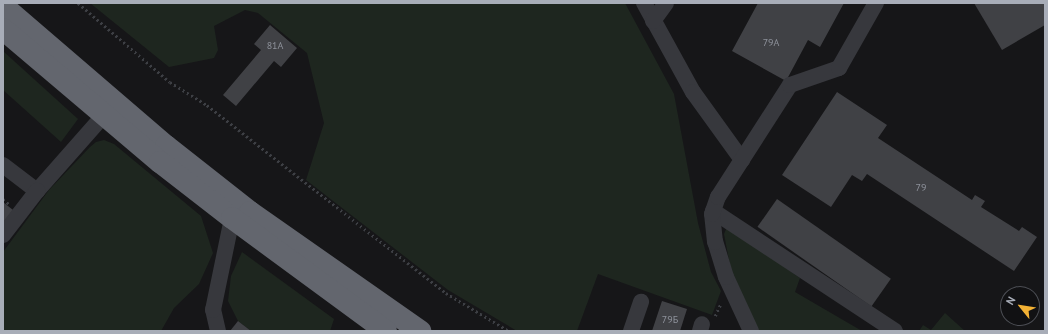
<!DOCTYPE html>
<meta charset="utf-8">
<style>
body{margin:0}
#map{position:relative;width:1048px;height:334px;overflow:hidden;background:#161618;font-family:"PT Sans",sans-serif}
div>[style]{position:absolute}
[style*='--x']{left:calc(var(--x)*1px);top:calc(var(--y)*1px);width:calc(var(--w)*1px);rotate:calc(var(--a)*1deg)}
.green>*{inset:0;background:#1e261f}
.building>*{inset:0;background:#404145;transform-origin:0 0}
.path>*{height:2.5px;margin-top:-1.25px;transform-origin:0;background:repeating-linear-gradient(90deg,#3d3f44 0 2px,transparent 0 5px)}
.minor>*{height:16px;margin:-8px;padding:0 8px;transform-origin:8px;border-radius:8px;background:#37383d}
.highway>*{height:22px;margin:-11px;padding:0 11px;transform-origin:11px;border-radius:11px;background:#63666e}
span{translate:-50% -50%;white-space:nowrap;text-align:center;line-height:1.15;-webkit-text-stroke:3px #111113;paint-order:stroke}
.number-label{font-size:10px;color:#8e929b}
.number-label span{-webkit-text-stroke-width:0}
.frame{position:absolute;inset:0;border:4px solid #a8adb8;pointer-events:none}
.north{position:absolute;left:1000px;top:286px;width:40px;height:40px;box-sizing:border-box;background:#111113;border:1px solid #4d4f55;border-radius:50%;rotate:300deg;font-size:11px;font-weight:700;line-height:16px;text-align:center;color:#a8adb8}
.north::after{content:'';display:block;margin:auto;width:14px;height:18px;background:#f2b134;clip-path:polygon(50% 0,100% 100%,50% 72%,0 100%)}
</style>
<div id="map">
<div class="green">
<div style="clip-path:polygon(90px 3px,625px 3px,674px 94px,698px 223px,711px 272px,721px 291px,712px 315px,598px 274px,577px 331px,517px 331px,448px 290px,306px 180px,324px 123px,307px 53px,258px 13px,245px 10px,214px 26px,218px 50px,214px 58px,169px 67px)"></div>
<div style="clip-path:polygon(3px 51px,78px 119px,61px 142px,3px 90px)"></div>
<div style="clip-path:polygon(104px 140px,114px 144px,201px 216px,213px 253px,199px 284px,174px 308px,161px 331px,3px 331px,3px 252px,49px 190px,90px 147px,96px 142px)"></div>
<div style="clip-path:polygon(727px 227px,800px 278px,795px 292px,862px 331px,753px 331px,733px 281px,724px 234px)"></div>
<div style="clip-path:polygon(242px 252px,334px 319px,330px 331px,251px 331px,238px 321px,228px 301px,231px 276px)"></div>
<div style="clip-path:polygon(945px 313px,965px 331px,919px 331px,923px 325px,931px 330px)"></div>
</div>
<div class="building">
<div style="clip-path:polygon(758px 3px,844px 3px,820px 47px,808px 40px,786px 81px,732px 51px)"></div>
<div style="clip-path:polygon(974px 3px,1045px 3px,1045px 25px,1002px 50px)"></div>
<div style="clip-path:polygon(270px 25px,297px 48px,281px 67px,274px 61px,236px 106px,223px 95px,261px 50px,254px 44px)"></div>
<div style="clip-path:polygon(837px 92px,887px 125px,878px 138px,972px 200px,975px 195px,985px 201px,981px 207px,1019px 231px,1022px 227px,1037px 237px,1014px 271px,867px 174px,862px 181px,852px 175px,831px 207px,782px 175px)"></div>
<div style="left:777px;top:199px;width:139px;height:34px;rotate:35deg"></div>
<div style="clip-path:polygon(3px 202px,13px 210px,3px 223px)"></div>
<div style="clip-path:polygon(662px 301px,687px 309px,680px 331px,652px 331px)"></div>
<div style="clip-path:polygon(238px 321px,251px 331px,230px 331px)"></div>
</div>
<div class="path">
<div style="--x:78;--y:3;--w:121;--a:40.7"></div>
<div style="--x:170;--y:82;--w:44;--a:31.9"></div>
<div style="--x:207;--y:105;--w:304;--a:38.2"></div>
<div style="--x:446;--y:293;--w:74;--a:31.1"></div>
<div style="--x:3;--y:199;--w:8;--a:40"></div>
<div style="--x:715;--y:316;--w:14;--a:-65"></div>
</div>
<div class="minor">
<div style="--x:644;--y:3;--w:102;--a:61.2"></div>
<div style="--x:693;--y:92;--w:84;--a:54.2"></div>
<div style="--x:653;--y:21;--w:22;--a:-54"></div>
<div style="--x:3;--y:165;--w:43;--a:37.4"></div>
<div style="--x:37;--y:191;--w:101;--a:-48.6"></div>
<div style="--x:713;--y:211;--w:218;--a:33.4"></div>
<div style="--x:3;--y:235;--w:56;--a:-52.3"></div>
<div style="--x:218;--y:331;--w:22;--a:-103"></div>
<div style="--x:213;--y:310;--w:94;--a:-78.3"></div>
<div style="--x:631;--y:331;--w:31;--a:-71"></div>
<div style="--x:700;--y:331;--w:7;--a:-74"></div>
<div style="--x:751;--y:331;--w:60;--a:-114.8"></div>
<div style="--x:726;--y:277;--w:37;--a:-107"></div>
<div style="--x:715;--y:242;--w:28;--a:-96"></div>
<div style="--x:712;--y:214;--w:18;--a:-71"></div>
<div style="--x:718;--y:197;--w:133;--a:-57.3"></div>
<div style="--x:790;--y:85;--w:52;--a:-19.1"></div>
<div style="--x:839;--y:68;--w:75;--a:-60.4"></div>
</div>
<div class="highway">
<div style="--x:3;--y:6;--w:215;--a:40.7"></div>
<div style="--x:166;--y:146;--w:107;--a:38.2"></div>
<div style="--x:250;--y:212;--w:208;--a:35"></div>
<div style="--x:3;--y:29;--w:206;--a:40.3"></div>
<div style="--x:160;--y:162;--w:91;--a:37.9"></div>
<div style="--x:232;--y:218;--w:191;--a:36.3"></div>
</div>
<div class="number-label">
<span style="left:771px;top:43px">79А</span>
<span style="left:275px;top:46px">81А</span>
<span style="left:921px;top:188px">79</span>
<span style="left:670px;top:320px">79Б</span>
</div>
<div class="frame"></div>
<div class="north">N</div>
</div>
